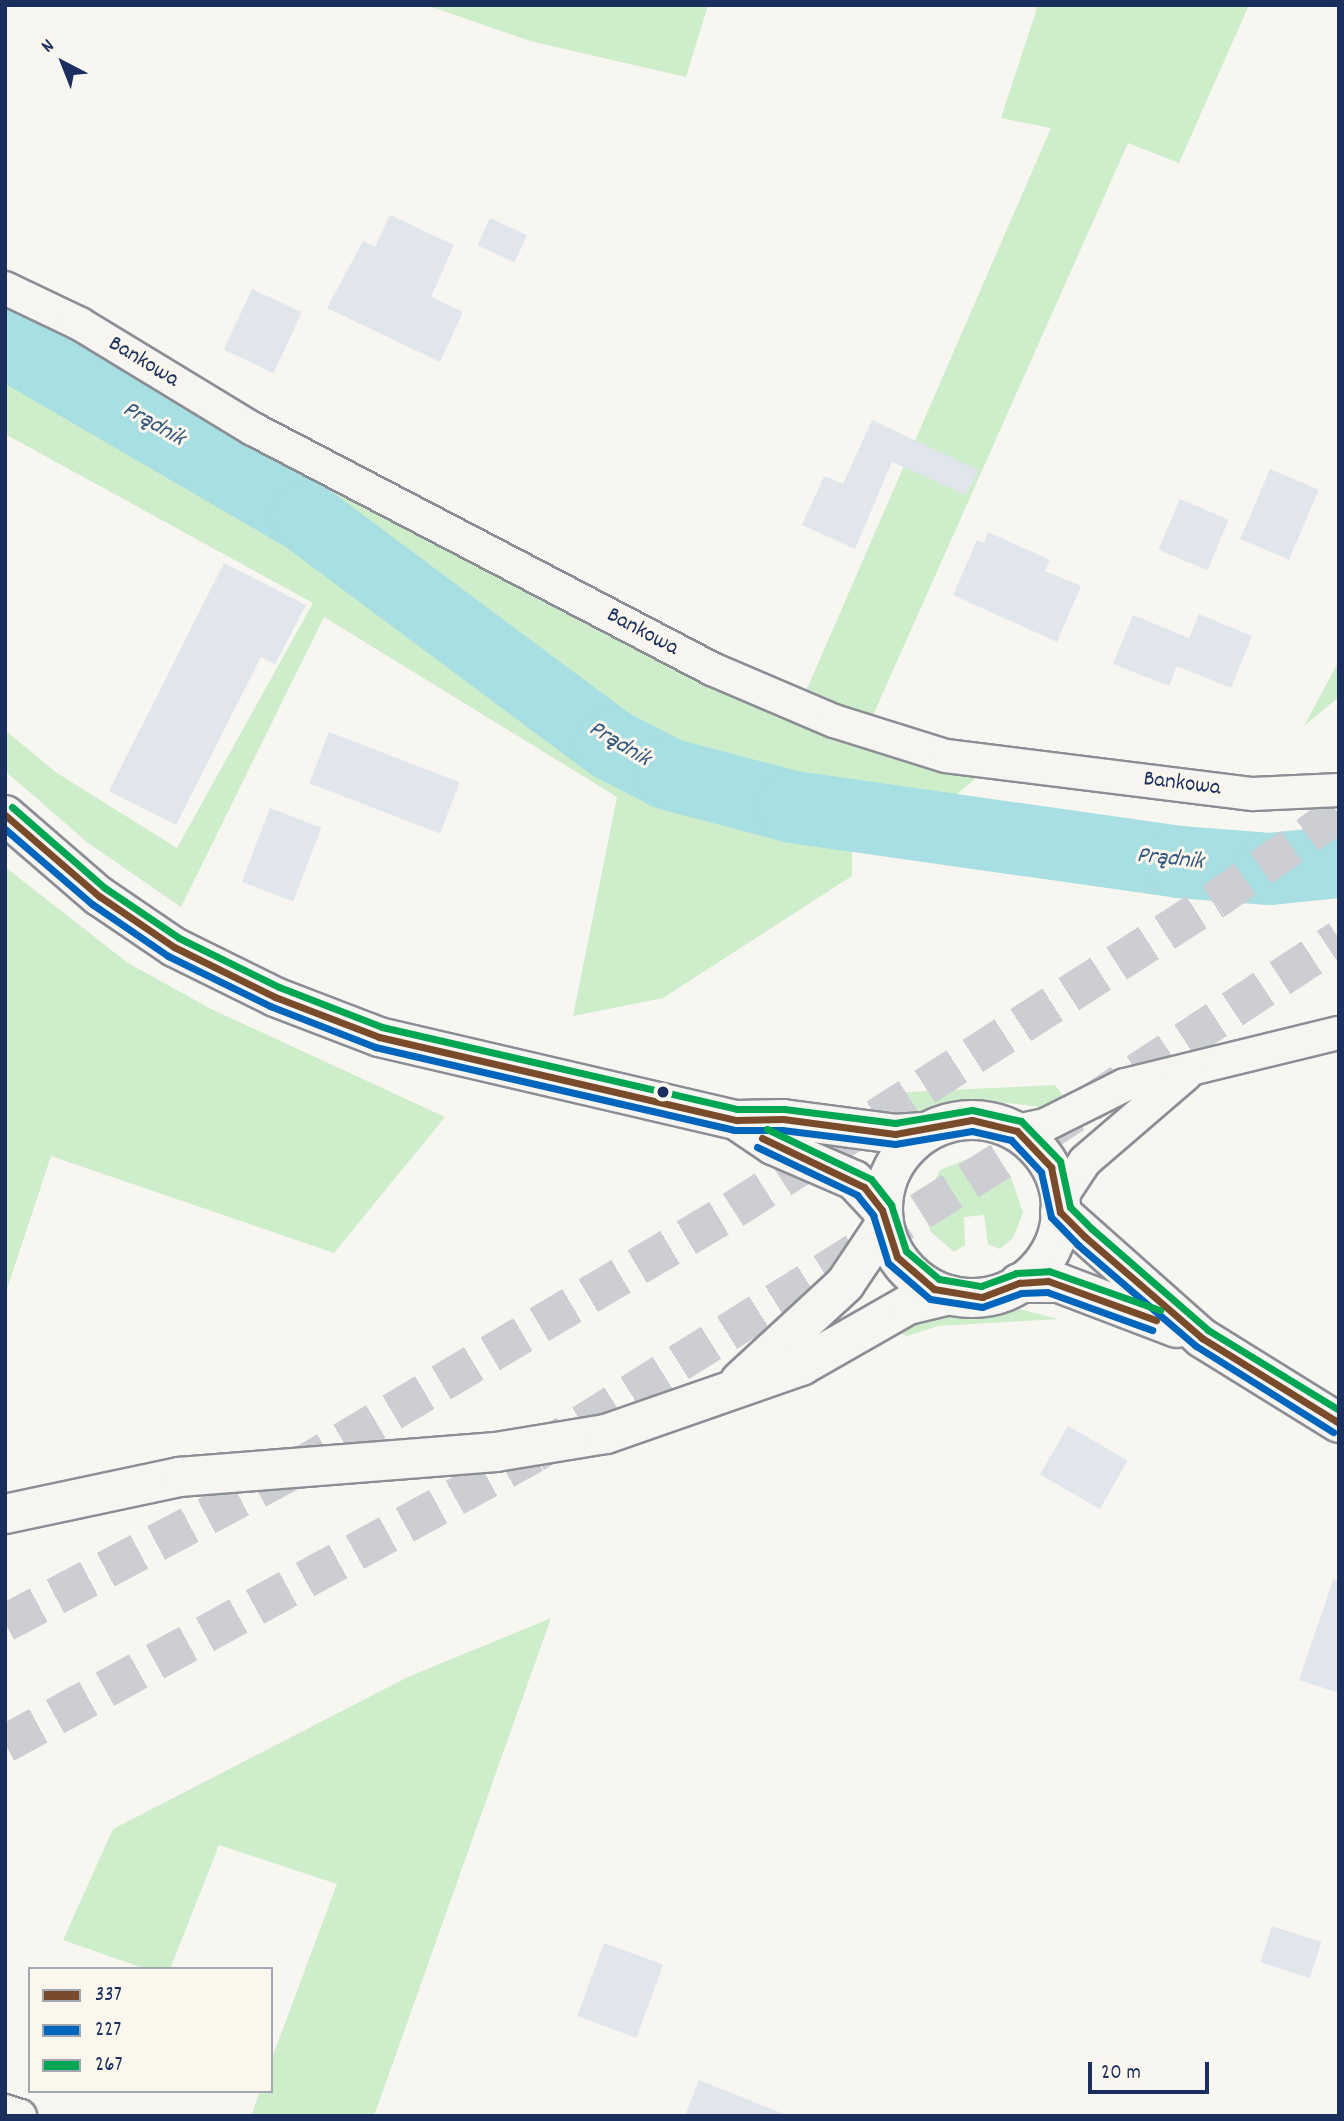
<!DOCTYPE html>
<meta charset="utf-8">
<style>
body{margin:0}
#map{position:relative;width:1344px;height:2121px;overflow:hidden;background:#f8f6f0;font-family:Dekko,sans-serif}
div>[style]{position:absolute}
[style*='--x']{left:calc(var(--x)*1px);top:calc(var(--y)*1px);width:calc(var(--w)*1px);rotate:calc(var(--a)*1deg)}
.green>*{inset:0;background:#ceedca}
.river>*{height:72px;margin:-36px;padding:0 36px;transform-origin:36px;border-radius:36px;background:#a7dfe2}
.building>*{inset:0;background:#e1e5ec;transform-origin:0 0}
.motorway-tunnel>*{height:38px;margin-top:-19px;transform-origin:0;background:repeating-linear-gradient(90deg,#ccced3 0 38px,transparent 0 57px)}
.roads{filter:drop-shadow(2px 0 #8b8e94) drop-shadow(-2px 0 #8b8e94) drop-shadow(0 2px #8b8e94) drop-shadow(0 -2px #8b8e94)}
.minor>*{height:32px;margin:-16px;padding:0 16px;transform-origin:16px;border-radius:16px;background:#f6f5f1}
.tertiary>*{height:38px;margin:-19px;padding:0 19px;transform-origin:19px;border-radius:19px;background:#f6f5f1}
.secondary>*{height:38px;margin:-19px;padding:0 19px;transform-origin:19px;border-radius:19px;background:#f6f5f1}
.secondary>.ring{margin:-19px;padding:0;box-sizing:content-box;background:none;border:38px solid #f6f5f1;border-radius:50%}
.bus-1>*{height:7px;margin:-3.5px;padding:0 3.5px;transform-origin:3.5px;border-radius:3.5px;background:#7a4b2a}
.bus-2>*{height:7px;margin:-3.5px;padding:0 3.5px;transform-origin:3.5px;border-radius:3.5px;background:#0065bd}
.bus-3>*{height:7px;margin:-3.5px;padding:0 3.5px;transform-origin:3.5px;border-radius:3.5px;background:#00a651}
.dots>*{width:19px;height:19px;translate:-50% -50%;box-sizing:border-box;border:4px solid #fbf7ec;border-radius:50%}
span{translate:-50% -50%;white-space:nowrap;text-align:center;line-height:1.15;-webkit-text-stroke:6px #fbf7ec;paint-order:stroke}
.street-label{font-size:23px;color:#1b2f5e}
.water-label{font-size:24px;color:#35587e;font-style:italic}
.frame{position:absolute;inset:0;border:7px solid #1b2f5e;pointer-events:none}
.legend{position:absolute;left:28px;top:1967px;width:245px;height:126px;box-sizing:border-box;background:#fbf7ec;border:2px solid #a1a7b3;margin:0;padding:9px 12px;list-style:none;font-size:21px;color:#1b2f5e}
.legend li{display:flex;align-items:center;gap:14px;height:35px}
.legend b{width:35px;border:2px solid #a1a7b3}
.north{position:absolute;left:28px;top:28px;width:70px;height:70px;-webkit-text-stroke:5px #fbf7ec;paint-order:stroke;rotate:318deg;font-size:19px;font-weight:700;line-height:28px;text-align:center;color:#1b2f5e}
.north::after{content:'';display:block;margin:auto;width:24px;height:32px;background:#1b2f5e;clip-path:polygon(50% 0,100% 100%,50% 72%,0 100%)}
.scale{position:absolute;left:1088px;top:2062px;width:121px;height:32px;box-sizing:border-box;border:4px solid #1b2f5e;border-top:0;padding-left:9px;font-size:21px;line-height:24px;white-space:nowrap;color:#1b2f5e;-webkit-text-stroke:5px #fbf7ec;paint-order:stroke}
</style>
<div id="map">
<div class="green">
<div style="clip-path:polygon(426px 5px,708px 5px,686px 77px,530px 41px)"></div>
<div style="clip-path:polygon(1038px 5px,1249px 5px,1179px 163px,1128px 143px,870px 722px,803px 698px,1051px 128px,1001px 118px)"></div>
<div style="clip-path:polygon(19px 306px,347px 499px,664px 665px,826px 737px,985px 770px,939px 810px,741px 779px,644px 744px,247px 461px,9px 322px)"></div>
<div style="clip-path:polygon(5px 369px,227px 501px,604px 768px,663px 797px,852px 842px,852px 876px,663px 998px,573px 1016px,617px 797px,324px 617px,181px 907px,88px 843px,5px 771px,5px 730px,57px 773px,177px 848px,313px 603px,5px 434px)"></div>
<div style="clip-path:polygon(1339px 661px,1339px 697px,1304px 726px)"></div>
<div style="clip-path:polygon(5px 867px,128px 963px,211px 1009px,445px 1117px,334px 1253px,51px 1156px,5px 1295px)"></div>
<div style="clip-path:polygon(1055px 1085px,1065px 1098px,1041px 1107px,976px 1099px,898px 1116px,868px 1111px,889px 1093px)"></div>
<div style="clip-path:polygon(970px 1158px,989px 1160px,1010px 1174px,1023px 1213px,1013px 1238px,1000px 1249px,988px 1244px,984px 1215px,964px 1217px,965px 1245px,954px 1252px,930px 1231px,925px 1200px,940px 1170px)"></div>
<div style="clip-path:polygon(1019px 1309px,1058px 1319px,938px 1326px,907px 1336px,895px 1331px,949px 1313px)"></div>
<div style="clip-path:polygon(551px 1618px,374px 2116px,251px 2116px,260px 2091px,271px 2091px,271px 2061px,337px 1884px,219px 1845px,170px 1969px,146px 1969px,63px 1940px,113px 1829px,408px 1677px)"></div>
</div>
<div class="river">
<div style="--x:5;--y:342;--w:350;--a:30.2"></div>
<div style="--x:307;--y:518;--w:378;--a:36.7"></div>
<div style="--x:610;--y:744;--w:65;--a:27.3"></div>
<div style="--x:668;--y:774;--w:129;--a:14.8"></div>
<div style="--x:793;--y:807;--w:390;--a:8.1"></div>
<div style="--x:1179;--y:862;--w:91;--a:4.4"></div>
<div style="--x:1270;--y:869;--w:69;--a:-5.8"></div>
</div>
<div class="building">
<div style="clip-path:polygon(390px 215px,454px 245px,431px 297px,463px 312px,440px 362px,327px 308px,363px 241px,375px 247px)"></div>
<div style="left:490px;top:218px;width:41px;height:30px;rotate:25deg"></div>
<div style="left:252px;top:289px;width:55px;height:67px;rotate:25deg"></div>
<div style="clip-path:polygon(872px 420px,978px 470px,966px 495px,892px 462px,855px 549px,802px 525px,824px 476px,843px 484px)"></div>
<div style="left:1270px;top:469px;width:53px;height:76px;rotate:23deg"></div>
<div style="left:1180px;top:499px;width:53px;height:55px;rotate:23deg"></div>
<div style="clip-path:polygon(988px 532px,1050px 560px,1045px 571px,1081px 586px,1057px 642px,953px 595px,977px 540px,984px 543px)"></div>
<div style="clip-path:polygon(224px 563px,306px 605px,275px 664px,261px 657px,176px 825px,109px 791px)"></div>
<div style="clip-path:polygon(1199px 614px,1252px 636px,1231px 688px,1177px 666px,1169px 686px,1113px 664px,1133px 615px,1189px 638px)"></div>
<div style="left:329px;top:732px;width:140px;height:55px;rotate:21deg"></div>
<div style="left:270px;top:808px;width:55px;height:79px;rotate:21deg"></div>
<div style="left:1068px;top:1426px;width:69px;height:56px;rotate:30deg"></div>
<div style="clip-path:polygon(1333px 1580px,1339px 1581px,1339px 1693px,1299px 1680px)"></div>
<div style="left:1272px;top:1926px;width:52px;height:38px;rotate:18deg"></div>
<div style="left:604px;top:1943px;width:63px;height:78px;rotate:20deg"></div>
<div style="clip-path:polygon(699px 2080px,784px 2114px,784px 2116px,685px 2116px)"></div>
</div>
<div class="motorway-tunnel">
<div style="--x:5;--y:1623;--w:327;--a:-27.9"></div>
<div style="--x:294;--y:1470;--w:510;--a:-30.64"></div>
<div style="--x:733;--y:1210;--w:572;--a:-32.72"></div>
<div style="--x:1214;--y:901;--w:153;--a:-35.1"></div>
<div style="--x:5;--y:1744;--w:603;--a:-28.73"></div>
<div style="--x:534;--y:1454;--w:600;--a:-32.13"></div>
<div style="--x:1042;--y:1135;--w:356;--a:-33.4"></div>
</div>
<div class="roads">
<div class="minor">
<div style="--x:5;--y:288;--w:83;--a:25.6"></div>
<div style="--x:80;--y:324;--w:202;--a:31.3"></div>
<div style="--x:253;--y:429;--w:518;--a:27.6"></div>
<div style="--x:712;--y:669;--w:133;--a:23.1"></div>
<div style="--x:834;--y:721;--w:117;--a:17.4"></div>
<div style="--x:946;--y:756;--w:309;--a:7.1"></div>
<div style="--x:1253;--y:794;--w:86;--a:-2.7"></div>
<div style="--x:1017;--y:1131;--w:29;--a:-12"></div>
<div style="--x:1045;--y:1125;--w:89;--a:-26.6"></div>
<div style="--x:1125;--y:1085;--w:220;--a:-13.7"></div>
<div style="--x:1060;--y:1199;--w:45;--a:-56.7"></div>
<div style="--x:1085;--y:1161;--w:133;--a:-40.7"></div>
<div style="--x:5;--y:2111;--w:16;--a:18"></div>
</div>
<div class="tertiary">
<div style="--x:740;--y:1381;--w:143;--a:-42.7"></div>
<div style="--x:845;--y:1284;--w:70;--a:-56.1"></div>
<div style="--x:5;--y:1514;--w:178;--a:-12"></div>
<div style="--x:179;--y:1477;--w:318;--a:-4.5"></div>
<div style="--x:496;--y:1452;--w:111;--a:-9.3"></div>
<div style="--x:606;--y:1434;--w:207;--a:-19.2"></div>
<div style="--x:801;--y:1366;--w:123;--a:-29.7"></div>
<div style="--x:908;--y:1305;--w:43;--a:-13.4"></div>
</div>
<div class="secondary">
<div style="--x:5;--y:815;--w:124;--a:40.8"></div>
<div style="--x:99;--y:896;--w:91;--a:34.2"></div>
<div style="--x:174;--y:947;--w:113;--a:26.3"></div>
<div style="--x:275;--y:997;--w:111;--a:21"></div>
<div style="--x:379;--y:1037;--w:367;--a:13.1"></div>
<div style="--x:736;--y:1120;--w:47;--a:-1.2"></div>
<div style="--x:783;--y:1119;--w:113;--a:7.6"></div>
<div style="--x:895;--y:1134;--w:32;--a:-4"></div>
<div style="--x:736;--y:1120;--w:45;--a:34"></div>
<div style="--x:773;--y:1145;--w:88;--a:23.4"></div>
<div style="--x:854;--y:1180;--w:41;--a:47"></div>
<div class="ring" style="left:883px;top:1120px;width:140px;height:140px"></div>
<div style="--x:1060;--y:1212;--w:190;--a:41.6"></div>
<div style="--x:1202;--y:1338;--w:161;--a:31.8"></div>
<div style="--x:1019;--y:1283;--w:40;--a:0"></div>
<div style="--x:1059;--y:1283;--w:126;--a:20.9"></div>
</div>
</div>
<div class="bus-1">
<div style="--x:5;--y:815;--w:124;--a:40.8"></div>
<div style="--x:99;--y:896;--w:91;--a:34.2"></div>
<div style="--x:174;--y:947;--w:113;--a:26.3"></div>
<div style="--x:275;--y:997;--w:111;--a:21"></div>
<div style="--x:379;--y:1037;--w:367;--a:13.1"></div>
<div style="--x:736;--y:1120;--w:47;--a:-1.2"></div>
<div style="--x:783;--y:1119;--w:113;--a:7.6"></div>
<div style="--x:895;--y:1134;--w:78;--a:-10.3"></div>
<div style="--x:972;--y:1120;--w:46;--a:13.7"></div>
<div style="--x:1017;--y:1131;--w:50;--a:46.6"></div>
<div style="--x:1051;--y:1167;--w:46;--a:78.7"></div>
<div style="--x:1060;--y:1212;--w:35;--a:45"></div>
<div style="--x:1085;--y:1237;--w:155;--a:40.8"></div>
<div style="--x:1202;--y:1338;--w:161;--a:31.8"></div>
<div style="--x:762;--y:1138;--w:113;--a:25.7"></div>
<div style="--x:864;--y:1187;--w:29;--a:52"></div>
<div style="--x:882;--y:1210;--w:49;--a:72.3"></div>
<div style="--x:897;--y:1257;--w:49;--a:40.9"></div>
<div style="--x:934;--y:1289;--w:49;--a:9.5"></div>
<div style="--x:982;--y:1297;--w:40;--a:-21"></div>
<div style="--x:1019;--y:1283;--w:29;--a:-4"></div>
<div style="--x:1048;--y:1281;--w:115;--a:19.9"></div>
</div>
<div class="bus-2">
<div style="--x:5;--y:829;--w:115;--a:40.8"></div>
<div style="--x:92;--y:904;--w:92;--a:34.4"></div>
<div style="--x:168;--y:956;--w:114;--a:26.1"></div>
<div style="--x:270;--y:1006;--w:113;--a:21.3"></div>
<div style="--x:375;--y:1047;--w:368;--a:13"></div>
<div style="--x:734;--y:1130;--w:48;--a:0"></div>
<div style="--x:782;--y:1130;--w:114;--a:7.1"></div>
<div style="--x:895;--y:1144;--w:78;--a:-9.6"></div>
<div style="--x:972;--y:1131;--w:40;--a:13"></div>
<div style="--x:1011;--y:1140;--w:44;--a:46.8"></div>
<div style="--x:1041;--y:1172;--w:46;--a:77.5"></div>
<div style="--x:1051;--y:1217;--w:39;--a:46"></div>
<div style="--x:1078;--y:1245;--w:155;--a:40.6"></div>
<div style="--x:1196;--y:1346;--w:162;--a:32.1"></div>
<div style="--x:757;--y:1147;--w:111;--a:25.6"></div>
<div style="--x:857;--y:1195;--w:26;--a:51"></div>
<div style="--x:873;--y:1215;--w:50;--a:72.6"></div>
<div style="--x:888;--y:1263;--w:55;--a:40.6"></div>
<div style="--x:930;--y:1299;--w:53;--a:8.7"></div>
<div style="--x:982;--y:1307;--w:41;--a:-19.7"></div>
<div style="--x:1021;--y:1293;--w:26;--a:-2"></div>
<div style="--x:1047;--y:1292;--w:112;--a:19.9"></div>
</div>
<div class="bus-3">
<div style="--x:12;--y:807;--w:123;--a:41.1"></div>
<div style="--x:105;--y:888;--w:89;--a:34"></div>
<div style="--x:179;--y:938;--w:111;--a:26.1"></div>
<div style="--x:279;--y:987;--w:110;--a:21.2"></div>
<div style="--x:382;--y:1027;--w:364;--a:13"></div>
<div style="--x:737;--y:1109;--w:47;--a:0"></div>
<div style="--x:784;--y:1109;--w:112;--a:7.2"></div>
<div style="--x:895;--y:1123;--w:78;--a:-9.6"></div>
<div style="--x:972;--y:1110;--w:50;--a:12.7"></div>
<div style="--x:1021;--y:1121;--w:56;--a:45.7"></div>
<div style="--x:1060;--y:1161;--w:47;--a:77.7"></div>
<div style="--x:1070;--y:1207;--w:31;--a:45"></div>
<div style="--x:1092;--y:1229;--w:154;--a:41"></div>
<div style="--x:1208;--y:1330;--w:153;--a:31.4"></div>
<div style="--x:767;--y:1129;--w:115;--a:25.7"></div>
<div style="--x:871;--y:1179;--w:33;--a:52"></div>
<div style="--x:891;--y:1205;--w:48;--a:71.9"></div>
<div style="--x:906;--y:1251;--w:43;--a:40.3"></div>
<div style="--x:939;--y:1279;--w:43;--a:9.5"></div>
<div style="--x:981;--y:1286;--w:37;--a:-20"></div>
<div style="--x:1016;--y:1273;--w:33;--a:-3"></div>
<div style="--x:1049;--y:1271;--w:118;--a:19.4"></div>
</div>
<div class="dots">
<div style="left:663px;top:1092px;background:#1b2f5e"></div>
</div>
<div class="street-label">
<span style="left:143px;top:363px;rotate:31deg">Bankowa</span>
<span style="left:642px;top:633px;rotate:28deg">Bankowa</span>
<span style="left:1182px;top:785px;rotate:7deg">Bankowa</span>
</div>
<div class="water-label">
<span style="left:153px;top:425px;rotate:30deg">Prądnik</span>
<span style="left:619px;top:745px;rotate:31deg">Prądnik</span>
<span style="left:1170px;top:860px;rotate:6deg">Prądnik</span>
</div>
<div class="frame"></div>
<ul class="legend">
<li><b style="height:9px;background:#7a4b2a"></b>337</li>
<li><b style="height:9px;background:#0065bd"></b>227</li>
<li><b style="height:9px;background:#00a651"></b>267</li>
</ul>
<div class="north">N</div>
<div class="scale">20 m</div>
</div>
